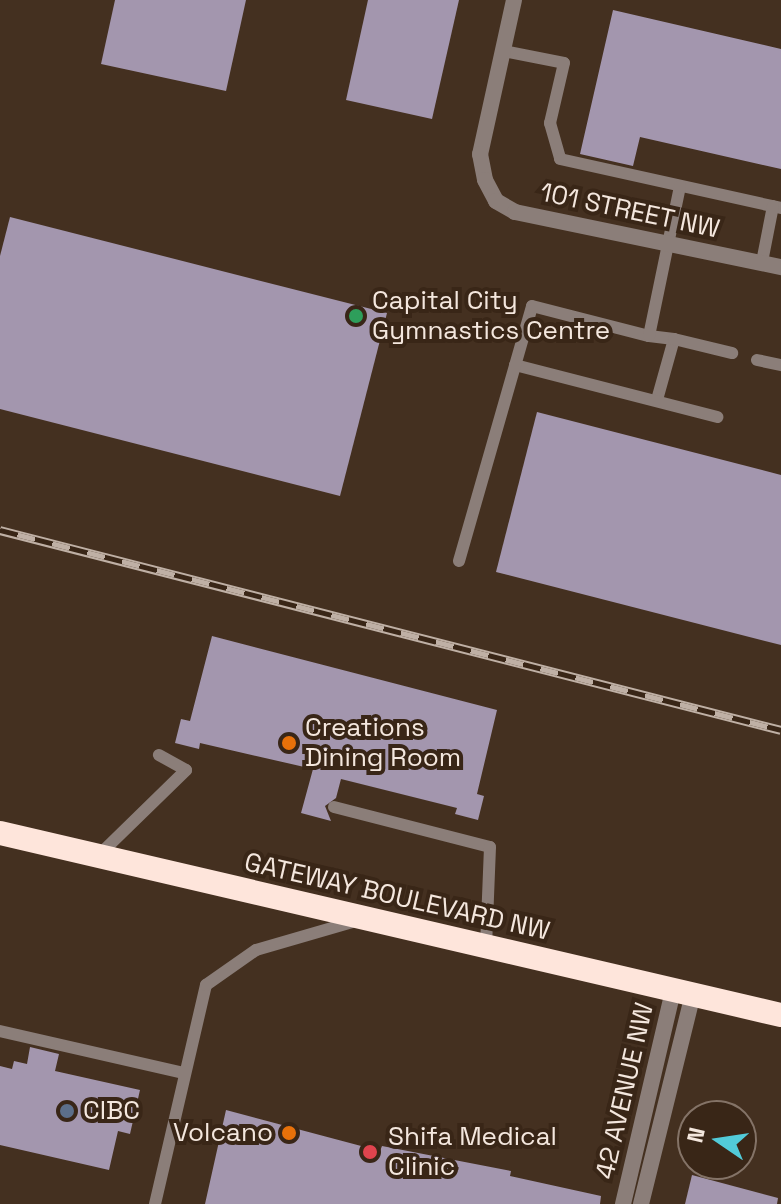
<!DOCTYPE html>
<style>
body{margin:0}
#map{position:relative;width:781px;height:1204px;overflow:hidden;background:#443020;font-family:"Space Grotesk",sans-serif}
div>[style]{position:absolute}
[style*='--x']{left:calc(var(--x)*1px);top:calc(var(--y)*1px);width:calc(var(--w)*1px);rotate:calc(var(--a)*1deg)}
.building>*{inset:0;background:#a396ae}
.lane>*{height:12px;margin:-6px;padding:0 6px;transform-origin:6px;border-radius:6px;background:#8b7e79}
.street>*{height:16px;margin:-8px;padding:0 8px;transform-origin:8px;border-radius:8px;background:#8b7e79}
.highway>*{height:24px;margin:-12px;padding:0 12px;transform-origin:12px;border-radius:12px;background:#fee5db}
.rail>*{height:9px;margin-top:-4.5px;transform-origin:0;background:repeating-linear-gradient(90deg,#392617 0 18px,#bfb0a5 0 36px);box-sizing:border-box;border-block:2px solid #bfb0a5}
.dots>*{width:22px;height:22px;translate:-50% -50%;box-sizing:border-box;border:4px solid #392617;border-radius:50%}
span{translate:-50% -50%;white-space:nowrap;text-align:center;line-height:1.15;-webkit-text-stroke:8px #392617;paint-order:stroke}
.street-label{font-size:26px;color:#f4e7de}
.poi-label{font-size:26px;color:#f4e7de}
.left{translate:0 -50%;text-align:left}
.right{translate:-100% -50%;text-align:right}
.north{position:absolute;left:677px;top:1100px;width:80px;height:80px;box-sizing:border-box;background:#392617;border:2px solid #847367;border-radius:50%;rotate:283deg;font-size:22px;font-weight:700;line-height:32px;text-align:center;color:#f4e7de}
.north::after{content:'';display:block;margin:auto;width:28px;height:36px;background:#52cbd9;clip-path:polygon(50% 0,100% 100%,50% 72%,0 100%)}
</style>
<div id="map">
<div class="building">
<div style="clip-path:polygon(115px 0,246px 0,226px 91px,101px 64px)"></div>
<div style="clip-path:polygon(368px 0,459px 0,432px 119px,346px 100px)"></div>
<div style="clip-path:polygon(613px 10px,781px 49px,781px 169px,640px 137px,633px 166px,580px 154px)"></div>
<div style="clip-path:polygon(10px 217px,387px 313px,340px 496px,0 409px,0 256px)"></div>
<div style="clip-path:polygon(537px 412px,781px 475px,781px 645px,496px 572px)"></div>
<div style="clip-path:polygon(212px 636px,497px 710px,477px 794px,484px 796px,478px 820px,455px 814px,457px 808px,341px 779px,336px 798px,325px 806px,331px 821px,301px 813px,313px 769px,200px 743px,199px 749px,175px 743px,181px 719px,190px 721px)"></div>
<div style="clip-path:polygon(30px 1047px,59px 1054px,55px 1071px,140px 1090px,130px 1134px,118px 1131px,109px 1170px,0 1145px,0 1066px,12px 1069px,14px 1061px,27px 1064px)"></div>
<div style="clip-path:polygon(226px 1110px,380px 1151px,382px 1146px,511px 1171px,510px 1176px,601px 1196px,600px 1204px,205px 1204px)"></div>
<div style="clip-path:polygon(692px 1175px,778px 1198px,777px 1204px,685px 1204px)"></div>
</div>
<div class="lane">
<div style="--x:503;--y:51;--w:62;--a:11.1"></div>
<div style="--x:564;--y:63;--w:62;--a:103.1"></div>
<div style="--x:550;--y:123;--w:37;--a:74"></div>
<div style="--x:560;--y:159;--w:226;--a:12.5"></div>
<div style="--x:762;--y:262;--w:57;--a:-78.9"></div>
<div style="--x:649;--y:336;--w:25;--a:7"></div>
<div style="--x:674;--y:339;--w:63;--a:105.6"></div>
<div style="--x:674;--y:339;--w:60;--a:13.6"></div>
<div style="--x:757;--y:360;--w:25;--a:12"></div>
<div style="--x:515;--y:365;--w:209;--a:14.4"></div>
<div style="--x:459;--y:561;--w:265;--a:-74"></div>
<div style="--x:532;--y:306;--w:121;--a:14.4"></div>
<div style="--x:649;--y:336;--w:153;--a:-78.3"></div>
<div style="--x:334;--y:807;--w:161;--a:14.4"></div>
<div style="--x:490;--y:847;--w:98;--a:92.3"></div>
<div style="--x:98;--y:856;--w:123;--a:-44.3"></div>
<div style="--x:186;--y:770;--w:31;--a:-151"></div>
<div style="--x:0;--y:1031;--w:189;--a:12.9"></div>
<div style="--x:155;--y:1204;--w:225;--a:-76.9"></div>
<div style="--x:206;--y:985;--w:61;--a:-35"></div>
<div style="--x:256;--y:950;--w:104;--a:-16.2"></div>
</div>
<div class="street">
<div style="--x:514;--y:0;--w:158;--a:102.4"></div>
<div style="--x:480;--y:154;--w:26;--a:79"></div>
<div style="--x:485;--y:180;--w:24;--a:62"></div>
<div style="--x:496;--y:201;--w:22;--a:30"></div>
<div style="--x:515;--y:212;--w:272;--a:11.7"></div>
<div style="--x:623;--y:1204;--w:220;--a:-76.8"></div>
<div style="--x:641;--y:1204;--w:216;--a:-76.1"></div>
</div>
<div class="highway">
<div style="--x:0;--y:833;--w:802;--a:13.12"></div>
</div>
<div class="rail">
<div style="--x:0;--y:530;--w:806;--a:14.36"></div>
</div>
<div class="dots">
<div style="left:356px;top:316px;background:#2e9e5b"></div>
<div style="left:289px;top:743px;background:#e8710a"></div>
<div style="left:67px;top:1111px;background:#5c6f8a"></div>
<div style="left:289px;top:1133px;background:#e8710a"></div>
<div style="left:370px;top:1152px;background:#e0444e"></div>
</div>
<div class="street-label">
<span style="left:630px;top:211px;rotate:12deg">101 STREET NW</span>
<span style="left:397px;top:897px;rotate:13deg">GATEWAY BOULEVARD NW</span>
<span style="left:625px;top:1091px;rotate:-77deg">42 AVENUE NW</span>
</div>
<div class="poi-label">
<span class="left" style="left:372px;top:316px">Capital City<br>Gymnastics Centre</span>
<span class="left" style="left:305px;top:743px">Creations<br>Dining Room</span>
<span class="left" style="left:83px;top:1111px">CIBC</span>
<span class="right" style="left:273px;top:1133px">Volcano</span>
<span class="left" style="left:388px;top:1152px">Shifa Medical<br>Clinic</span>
</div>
<div class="north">N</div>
</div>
